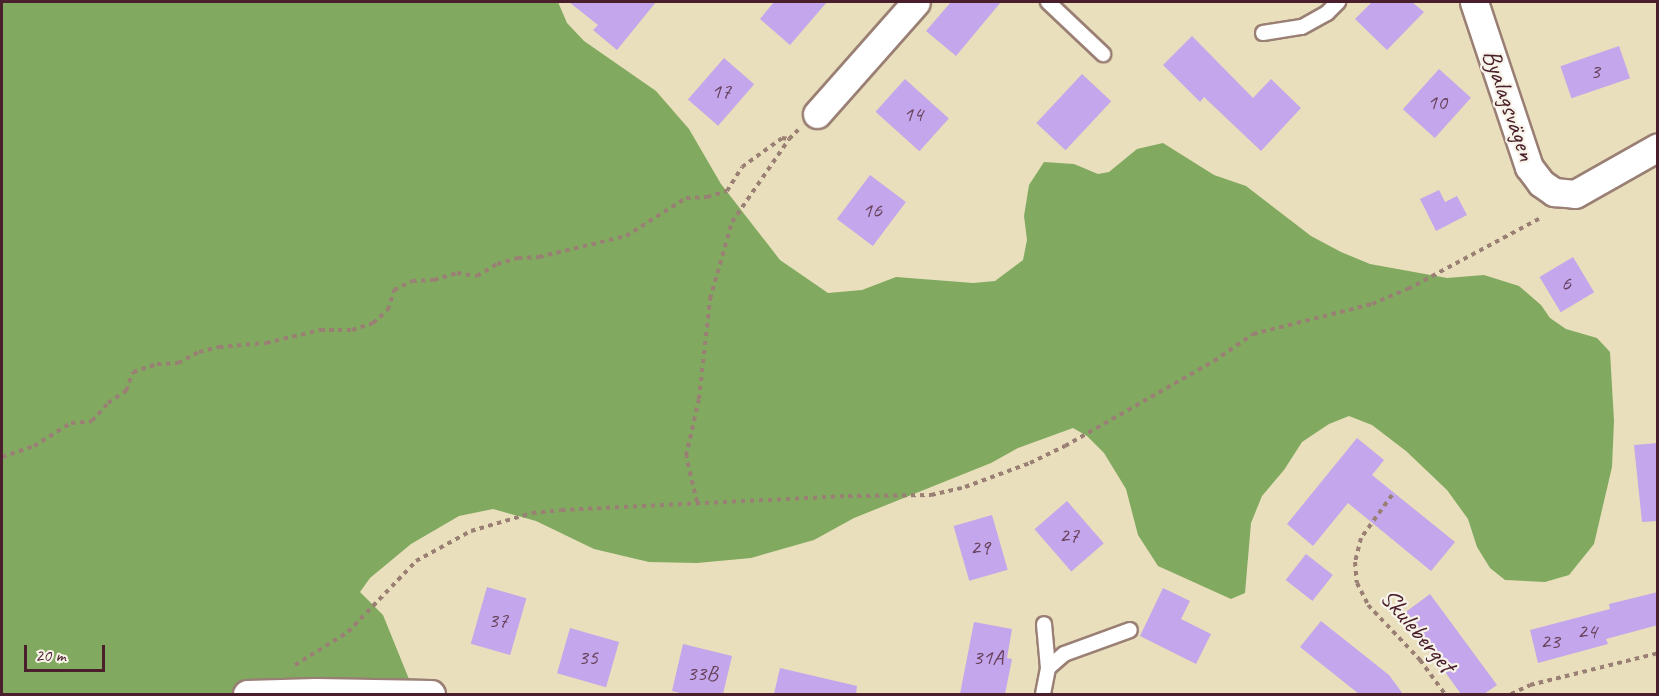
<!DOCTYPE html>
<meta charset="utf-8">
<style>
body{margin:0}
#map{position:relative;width:1659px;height:696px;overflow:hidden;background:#e9dfbc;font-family:Caveat,sans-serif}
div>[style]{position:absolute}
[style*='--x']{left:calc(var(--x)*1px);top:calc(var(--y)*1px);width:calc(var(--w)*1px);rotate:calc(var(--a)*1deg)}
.forest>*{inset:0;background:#81aa60}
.building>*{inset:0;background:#c3a6eb;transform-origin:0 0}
.path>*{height:4px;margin-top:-2px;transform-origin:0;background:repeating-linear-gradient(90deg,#9a7f74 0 4.5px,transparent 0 9px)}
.roads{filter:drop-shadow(2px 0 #9a7f74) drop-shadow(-2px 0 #9a7f74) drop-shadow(0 2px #9a7f74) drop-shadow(0 -2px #9a7f74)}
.lane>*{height:14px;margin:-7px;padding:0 7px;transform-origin:7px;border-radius:7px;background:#fff}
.street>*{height:27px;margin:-13.5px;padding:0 13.5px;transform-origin:13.5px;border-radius:13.5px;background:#fff}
span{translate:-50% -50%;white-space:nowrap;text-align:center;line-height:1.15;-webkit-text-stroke:4.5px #f7f3e8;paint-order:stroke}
.number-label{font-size:22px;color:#68415b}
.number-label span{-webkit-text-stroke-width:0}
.street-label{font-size:26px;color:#4a1f2b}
.frame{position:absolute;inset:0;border:3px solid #4a1f2b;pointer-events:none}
.scale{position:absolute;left:24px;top:645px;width:81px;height:27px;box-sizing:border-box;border:3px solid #4a1f2b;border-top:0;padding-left:8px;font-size:18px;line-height:21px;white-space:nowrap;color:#4a1f2b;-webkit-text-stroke:4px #f7f3e8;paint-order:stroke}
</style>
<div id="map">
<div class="forest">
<div style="clip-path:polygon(2px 2px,558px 2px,567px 23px,584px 41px,656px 91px,689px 129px,721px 184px,780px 260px,828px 293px,862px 290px,896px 277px,973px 283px,995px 281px,1023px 260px,1027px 240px,1024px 216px,1029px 185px,1044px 162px,1074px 164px,1098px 174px,1109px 172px,1137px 149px,1163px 143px,1214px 175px,1246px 186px,1311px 236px,1341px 252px,1370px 264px,1447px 278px,1484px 275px,1519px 286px,1541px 305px,1550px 318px,1566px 329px,1597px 338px,1610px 352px,1614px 421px,1612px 467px,1594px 544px,1569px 575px,1545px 582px,1505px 580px,1490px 568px,1477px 547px,1468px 519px,1447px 490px,1406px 451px,1372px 425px,1349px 416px,1329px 424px,1302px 442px,1284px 470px,1262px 496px,1251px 523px,1245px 593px,1231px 599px,1158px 566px,1138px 535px,1126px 489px,1104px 453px,1087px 436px,1073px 428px,1018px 448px,991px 463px,854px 518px,814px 540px,751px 558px,697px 563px,649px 562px,594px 549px,536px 521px,493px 509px,459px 516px,411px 544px,370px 578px,360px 592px,383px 615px,415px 694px,2px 694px)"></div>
</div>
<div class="building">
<div style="clip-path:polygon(569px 2px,656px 2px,617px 50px,593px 30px,598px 25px)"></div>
<div style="clip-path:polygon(774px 2px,827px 2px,790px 45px,760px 19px)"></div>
<div style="clip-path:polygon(951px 2px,1001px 2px,956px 56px,926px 31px)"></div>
<div style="clip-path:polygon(1372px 2px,1412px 2px,1424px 12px,1387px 50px,1355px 19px)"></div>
<div style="clip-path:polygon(1192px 36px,1253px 98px,1271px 79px,1301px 108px,1261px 151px,1204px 97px,1200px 102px,1163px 65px)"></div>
<div style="left:1619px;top:46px;width:34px;height:62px;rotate:71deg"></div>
<div style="left:724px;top:58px;width:40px;height:55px;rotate:41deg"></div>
<div style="left:1439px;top:69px;width:43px;height:54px;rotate:42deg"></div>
<div style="left:1082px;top:74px;width:40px;height:67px;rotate:43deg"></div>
<div style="left:905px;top:79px;width:59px;height:44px;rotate:42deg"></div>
<div style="left:870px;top:175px;width:45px;height:55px;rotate:37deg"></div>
<div style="clip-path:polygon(1439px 190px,1445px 202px,1457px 196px,1467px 215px,1436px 231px,1420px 199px)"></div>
<div style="left:1573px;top:257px;width:41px;height:39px;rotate:59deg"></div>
<div style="clip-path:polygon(1357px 438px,1384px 460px,1372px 475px,1455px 542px,1431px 571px,1348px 503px,1313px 546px,1287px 524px)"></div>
<div style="clip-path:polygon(1658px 443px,1658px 521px,1642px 522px,1634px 445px)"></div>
<div style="left:1067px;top:501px;width:56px;height:43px;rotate:49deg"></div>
<div style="left:992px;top:515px;width:57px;height:40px;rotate:74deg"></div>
<div style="left:1306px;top:554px;width:34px;height:33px;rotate:38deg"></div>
<div style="left:487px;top:587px;width:41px;height:59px;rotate:16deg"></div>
<div style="clip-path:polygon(1163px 588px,1190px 601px,1181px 619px,1211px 634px,1196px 664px,1140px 636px)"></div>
<div style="clip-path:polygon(1658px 592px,1658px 625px,1606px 639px,1608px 644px,1538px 663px,1530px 630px,1610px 609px,1609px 604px)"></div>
<div style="clip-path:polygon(1430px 594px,1497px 685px,1484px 694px,1461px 694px,1403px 614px)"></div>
<div style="clip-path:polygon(1321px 621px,1389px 675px,1403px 694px,1359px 694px,1300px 647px)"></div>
<div style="clip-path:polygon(974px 622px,1012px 629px,1007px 658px,1012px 659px,1005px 694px,960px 694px)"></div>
<div style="left:570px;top:628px;width:51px;height:47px;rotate:16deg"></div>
<div style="clip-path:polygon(683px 644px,732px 656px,723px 694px,684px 694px,672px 691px)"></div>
<div style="clip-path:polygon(780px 668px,857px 686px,856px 694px,774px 694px)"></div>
</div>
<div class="path">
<div style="--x:2;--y:457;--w:34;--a:-19"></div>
<div style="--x:34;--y:446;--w:44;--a:-31.9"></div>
<div style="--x:71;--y:423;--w:21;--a:-5"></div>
<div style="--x:92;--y:421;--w:24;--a:-48"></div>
<div style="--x:108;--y:403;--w:22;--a:-34"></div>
<div style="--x:126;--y:391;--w:20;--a:-70"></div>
<div style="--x:133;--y:372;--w:25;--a:-18"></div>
<div style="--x:157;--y:364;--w:21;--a:-3"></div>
<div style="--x:178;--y:363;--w:24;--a:-28"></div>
<div style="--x:199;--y:352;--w:21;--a:-14"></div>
<div style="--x:219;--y:347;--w:47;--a:-4.9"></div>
<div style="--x:266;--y:343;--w:56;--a:-13.5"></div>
<div style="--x:320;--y:330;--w:32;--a:0"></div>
<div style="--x:352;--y:330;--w:22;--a:-18"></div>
<div style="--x:373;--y:323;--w:20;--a:-41"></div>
<div style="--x:388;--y:310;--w:21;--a:-73"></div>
<div style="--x:394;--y:290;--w:20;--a:-27"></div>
<div style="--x:412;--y:281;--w:22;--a:-3"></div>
<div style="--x:434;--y:280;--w:24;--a:-17"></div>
<div style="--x:457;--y:273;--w:20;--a:9"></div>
<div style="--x:477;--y:276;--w:23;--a:-31"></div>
<div style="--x:497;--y:264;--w:22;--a:-16"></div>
<div style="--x:518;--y:258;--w:21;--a:-3"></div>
<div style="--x:539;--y:257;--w:89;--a:-13.6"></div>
<div style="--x:626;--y:236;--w:71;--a:-32.3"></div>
<div style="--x:686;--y:198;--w:21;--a:-3"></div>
<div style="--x:707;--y:197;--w:21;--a:-17"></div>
<div style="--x:727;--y:191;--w:28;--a:-58"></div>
<div style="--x:742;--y:167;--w:49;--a:-35.9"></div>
<div style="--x:782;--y:138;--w:7;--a:8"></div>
<div style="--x:1392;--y:495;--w:53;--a:125.8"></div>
<div style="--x:1361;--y:538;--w:25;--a:104"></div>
<div style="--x:1355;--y:562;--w:21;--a:85"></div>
<div style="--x:1357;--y:583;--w:25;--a:63"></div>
<div style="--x:1368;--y:605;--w:76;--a:46.6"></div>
<div style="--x:1420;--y:660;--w:42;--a:53.7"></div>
<div style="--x:697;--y:502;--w:47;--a:-103.4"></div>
<div style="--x:686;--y:456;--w:58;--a:-77.2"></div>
<div style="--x:699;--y:399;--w:101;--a:-83.7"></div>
<div style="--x:710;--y:299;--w:80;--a:-74.1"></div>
<div style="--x:732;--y:222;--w:101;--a:-55.5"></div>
<div style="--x:789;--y:139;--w:13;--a:-45"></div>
<div style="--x:295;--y:665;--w:62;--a:-31.9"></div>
<div style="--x:348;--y:632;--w:98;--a:-46.2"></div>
<div style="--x:416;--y:561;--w:63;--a:-28.6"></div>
<div style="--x:471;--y:531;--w:64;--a:-16.4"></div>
<div style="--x:532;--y:513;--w:29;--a:-6"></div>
<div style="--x:561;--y:510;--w:287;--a:-2.8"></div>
<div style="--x:848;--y:496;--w:83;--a:-0.7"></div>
<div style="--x:931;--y:495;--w:35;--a:-13"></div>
<div style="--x:965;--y:487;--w:69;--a:-20.3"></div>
<div style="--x:1030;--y:463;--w:39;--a:-26"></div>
<div style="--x:1065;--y:446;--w:172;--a:-29.7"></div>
<div style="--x:1214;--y:361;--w:47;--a:-34.7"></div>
<div style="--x:1253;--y:334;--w:123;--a:-14.1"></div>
<div style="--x:1372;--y:304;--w:39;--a:-23"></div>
<div style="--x:1408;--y:289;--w:152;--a:-28.2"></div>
<div style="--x:1511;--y:694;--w:21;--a:-25"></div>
<div style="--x:1530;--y:685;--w:132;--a:-14"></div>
</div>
<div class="roads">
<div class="lane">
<div style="--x:1048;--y:2;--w:76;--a:43.4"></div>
<div style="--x:1263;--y:33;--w:39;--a:-9"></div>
<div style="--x:1302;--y:27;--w:29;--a:-29"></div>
<div style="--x:1327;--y:13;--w:16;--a:-45"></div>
<div style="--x:1048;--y:668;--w:21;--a:-41"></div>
<div style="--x:1064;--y:654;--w:70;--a:-20"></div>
<div style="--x:1043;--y:694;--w:26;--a:-79"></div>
<div style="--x:1048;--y:668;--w:44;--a:-95.2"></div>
</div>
<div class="street">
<div style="--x:1474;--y:2;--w:174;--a:71.6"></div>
<div style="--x:1529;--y:167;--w:20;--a:53"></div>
<div style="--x:1541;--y:183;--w:16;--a:35"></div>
<div style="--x:1554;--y:192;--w:21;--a:5"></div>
<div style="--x:1575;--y:194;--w:95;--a:-29.5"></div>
<div style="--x:817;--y:114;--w:149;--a:-48.5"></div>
<div style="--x:247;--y:694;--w:69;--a:-1.7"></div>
<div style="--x:316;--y:692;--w:115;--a:1"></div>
</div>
</div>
<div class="number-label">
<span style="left:1595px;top:72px">3</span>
<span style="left:721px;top:92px">17</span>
<span style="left:1437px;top:103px">10</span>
<span style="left:913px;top:115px">14</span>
<span style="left:872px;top:211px">16</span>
<span style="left:1566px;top:284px">6</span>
<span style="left:1069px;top:536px">27</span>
<span style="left:980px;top:548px">29</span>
<span style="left:498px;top:621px">37</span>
<span style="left:1587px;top:632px">24</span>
<span style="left:1550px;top:642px">23</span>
<span style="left:588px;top:658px">35</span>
<span style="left:988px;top:658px">31A</span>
<span style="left:702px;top:674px">33B</span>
</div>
<div class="street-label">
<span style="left:1509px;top:105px;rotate:71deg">Byalagsvägen</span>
<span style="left:1418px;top:631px;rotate:50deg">Skuleberget</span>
</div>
<div class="frame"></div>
<div class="scale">20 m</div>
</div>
